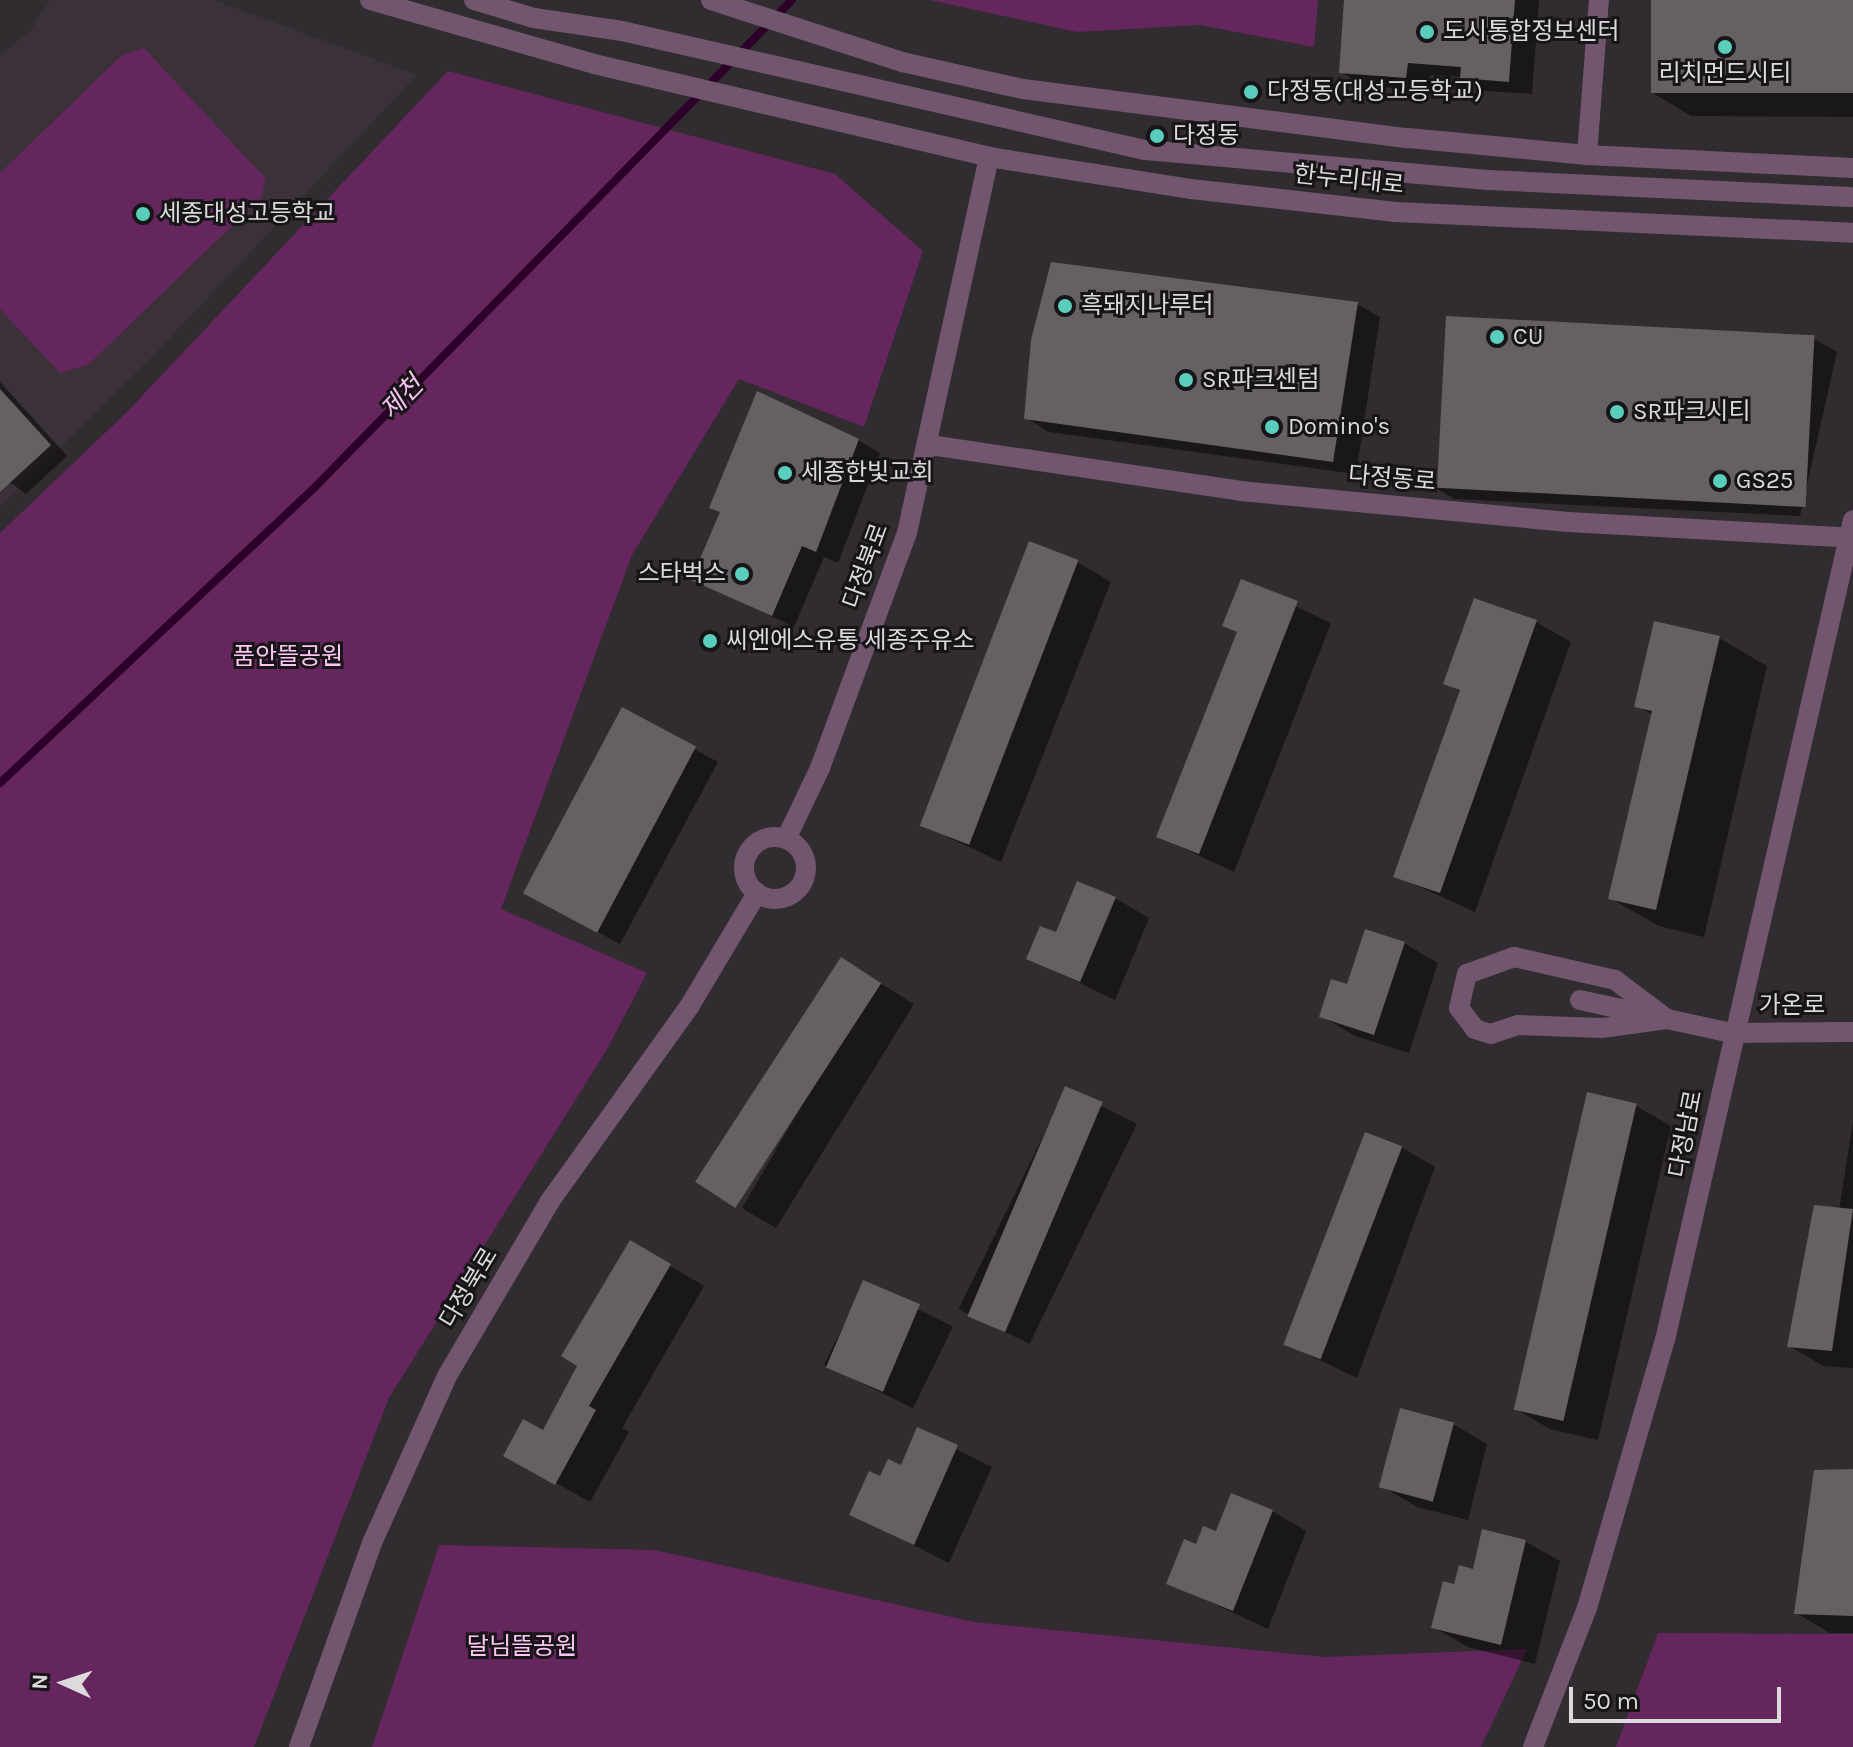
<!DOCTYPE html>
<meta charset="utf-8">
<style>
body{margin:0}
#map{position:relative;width:1853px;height:1747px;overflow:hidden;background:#302c2f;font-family:Karla,"Noto Sans KR",sans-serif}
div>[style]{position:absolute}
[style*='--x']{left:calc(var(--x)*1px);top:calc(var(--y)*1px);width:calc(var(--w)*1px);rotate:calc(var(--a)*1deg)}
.built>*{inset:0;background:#3a3139}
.green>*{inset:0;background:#65265e}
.shadow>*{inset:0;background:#0007;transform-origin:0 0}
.stream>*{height:8px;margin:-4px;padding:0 4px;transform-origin:4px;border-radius:4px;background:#2c0028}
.building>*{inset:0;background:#656064;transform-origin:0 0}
.minor>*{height:20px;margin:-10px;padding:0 10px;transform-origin:10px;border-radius:10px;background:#72556e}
.minor>.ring{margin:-10px;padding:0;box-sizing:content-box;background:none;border:20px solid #72556e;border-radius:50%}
.dots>*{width:22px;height:22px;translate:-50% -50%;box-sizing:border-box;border:4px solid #171517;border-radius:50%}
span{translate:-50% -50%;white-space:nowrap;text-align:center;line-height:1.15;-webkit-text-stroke:6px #171517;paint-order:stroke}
.poi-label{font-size:24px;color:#dddadd}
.left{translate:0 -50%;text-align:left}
.right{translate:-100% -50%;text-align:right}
.street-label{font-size:24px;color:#dddadd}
.park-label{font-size:24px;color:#fec5f5}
.water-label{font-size:26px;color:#fac2f1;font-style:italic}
.north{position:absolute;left:24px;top:1643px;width:80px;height:80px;-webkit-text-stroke:6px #171517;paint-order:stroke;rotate:273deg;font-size:22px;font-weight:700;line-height:32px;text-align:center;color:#dddadd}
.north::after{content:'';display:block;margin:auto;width:28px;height:36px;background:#dddadd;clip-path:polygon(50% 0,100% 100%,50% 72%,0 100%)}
.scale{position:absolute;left:1569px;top:1687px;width:212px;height:36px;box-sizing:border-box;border:4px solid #dddadd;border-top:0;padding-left:10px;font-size:24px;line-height:28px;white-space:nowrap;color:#dddadd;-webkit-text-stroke:6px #171517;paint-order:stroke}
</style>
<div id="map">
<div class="built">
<div style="clip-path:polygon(50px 0,214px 0,417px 75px,155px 354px,0 507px,0 56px,30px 31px)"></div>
</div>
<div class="green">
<div style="clip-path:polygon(930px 0,1318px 0,1314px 47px,1200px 25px,1077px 32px)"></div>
<div style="clip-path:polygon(144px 48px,266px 179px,261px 198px,88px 365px,60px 373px,0 309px,0 173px,122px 55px)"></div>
<div style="clip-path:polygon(448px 71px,835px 174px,923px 251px,864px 427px,739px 379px,632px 555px,501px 909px,647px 973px,606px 1051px,389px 1398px,254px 1747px,0 1747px,0 533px,127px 412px)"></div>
<div style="clip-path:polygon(439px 1545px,655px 1550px,974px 1622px,1324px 1657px,1527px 1649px,1481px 1747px,372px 1747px)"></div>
<div style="clip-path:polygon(1658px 1633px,1853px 1634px,1853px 1747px,1616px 1747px)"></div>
</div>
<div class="shadow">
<div style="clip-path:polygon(1346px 0,1539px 0,1532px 94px,1485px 91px,1462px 77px,1430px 75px,1429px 90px,1364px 86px,1341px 72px)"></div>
<div style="clip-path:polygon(1653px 0,1853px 0,1853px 117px,1691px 116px,1651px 92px)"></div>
<div style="clip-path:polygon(1357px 304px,1380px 317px,1356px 474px,1049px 432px,1026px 418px)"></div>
<div style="clip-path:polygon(1814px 339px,1837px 352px,1800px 516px,1455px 499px,1431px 486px)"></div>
<div style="clip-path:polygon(0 382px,67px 456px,26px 494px,0 475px)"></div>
<div style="clip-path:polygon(858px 440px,880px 453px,838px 563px,824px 557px,794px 627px,693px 579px,722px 513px)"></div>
<div style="clip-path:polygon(1077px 562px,1111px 582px,1001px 862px,920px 824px)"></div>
<div style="clip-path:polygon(1242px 581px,1331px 623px,1234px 872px,1159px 837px,1239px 634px,1225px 626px)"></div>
<div style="clip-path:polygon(1475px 600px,1536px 622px,1571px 642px,1475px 912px,1396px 876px,1461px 692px,1446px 683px)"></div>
<div style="clip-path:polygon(1719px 638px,1767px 666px,1704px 937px,1659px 926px,1610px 898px,1653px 715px,1637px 706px)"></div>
<div style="clip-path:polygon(622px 710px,718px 762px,620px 944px,548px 905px)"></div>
<div style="clip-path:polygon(1115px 898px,1149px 918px,1115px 1000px,1028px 958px)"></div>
<div style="clip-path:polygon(1404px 943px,1438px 963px,1409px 1053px,1355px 1036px,1321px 1016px)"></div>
<div style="clip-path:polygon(875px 980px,914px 1004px,776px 1228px,742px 1208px)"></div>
<div style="left:1066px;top:1089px;width:79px;height:245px;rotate:26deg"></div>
<div style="clip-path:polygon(1636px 1106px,1671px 1126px,1598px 1440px,1550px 1429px,1516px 1409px)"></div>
<div style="clip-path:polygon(1853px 1122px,1853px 1368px,1823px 1366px,1789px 1346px,1839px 1210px)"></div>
<div style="clip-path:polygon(1401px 1147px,1435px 1167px,1357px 1378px,1288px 1345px)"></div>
<div style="clip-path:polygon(630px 1242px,704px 1286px,622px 1428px,629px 1432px,590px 1502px,506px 1455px,543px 1432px,580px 1365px)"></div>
<div style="left:864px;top:1283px;width:99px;height:91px;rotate:26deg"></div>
<div style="clip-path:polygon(1453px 1424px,1487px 1444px,1468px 1520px,1417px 1507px,1383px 1487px)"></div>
<div style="clip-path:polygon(918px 1430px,992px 1467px,949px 1563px,852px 1514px,881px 1479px,902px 1467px)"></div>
<div style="clip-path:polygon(1853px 1471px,1853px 1633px,1830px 1633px,1796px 1613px)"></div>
<div style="clip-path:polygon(1272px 1511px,1306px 1531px,1268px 1629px,1169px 1583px,1197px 1547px)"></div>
<div style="clip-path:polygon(1484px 1531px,1526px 1542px,1560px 1561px,1535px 1664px,1468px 1647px,1433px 1627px,1474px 1571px)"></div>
</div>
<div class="stream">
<div style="--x:0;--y:783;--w:434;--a:-43.2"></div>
<div style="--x:316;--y:486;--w:680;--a:-45.6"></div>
</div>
<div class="building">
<div style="clip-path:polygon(1344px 0,1515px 0,1509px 82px,1460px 78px,1461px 67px,1408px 63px,1406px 78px,1339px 73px)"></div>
<div style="left:1651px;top:0;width:202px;height:93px"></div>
<div style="clip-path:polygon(1051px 262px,1358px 302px,1333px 462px,1024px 419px,1031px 340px)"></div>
<div style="left:1446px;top:316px;width:369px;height:172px;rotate:3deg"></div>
<div style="clip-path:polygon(0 389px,51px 445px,0 492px)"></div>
<div style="clip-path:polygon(757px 391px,859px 439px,816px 552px,802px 546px,772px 616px,691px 580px,720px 512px,709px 508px)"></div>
<div style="left:1029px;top:541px;width:53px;height:305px;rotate:21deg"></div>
<div style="clip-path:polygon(1241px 579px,1298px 601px,1199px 854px,1156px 837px,1237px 632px,1222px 626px)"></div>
<div style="clip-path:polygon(1474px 598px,1537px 620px,1440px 893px,1393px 877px,1460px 690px,1443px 684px)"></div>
<div style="clip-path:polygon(1654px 621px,1720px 636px,1656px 910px,1608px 899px,1652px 711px,1634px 707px)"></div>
<div style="left:622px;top:707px;width:84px;height:211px;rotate:28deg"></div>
<div style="clip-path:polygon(1077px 881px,1116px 897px,1080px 982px,1026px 959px,1040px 926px,1056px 932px)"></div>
<div style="clip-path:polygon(1365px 929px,1405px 942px,1374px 1035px,1319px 1017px,1331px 979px,1347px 984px)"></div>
<div style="left:841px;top:957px;width:48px;height:268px;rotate:33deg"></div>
<div style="left:1065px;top:1086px;width:41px;height:250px;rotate:23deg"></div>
<div style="left:1587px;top:1092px;width:51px;height:326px;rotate:13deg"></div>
<div style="left:1365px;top:1132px;width:40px;height:228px;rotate:21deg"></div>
<div style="clip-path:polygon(1814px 1205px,1853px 1209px,1832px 1351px,1787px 1347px)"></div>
<div style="clip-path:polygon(630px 1240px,671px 1264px,589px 1406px,596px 1410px,555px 1485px,503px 1456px,523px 1419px,543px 1430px,577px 1366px,561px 1356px)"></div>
<div style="left:863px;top:1280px;width:62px;height:95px;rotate:23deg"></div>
<div style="left:1400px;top:1408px;width:56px;height:82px;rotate:15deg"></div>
<div style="clip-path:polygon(917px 1427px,958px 1445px,914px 1545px,849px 1515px,869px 1471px,880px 1476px,888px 1459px,901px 1465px)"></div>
<div style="clip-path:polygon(1853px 1469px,1853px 1616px,1794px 1614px,1814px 1470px)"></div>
<div style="clip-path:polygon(1231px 1493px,1273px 1510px,1233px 1611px,1166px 1584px,1184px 1539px,1196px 1544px,1203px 1526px,1216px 1531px)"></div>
<div style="clip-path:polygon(1482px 1529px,1526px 1540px,1501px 1645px,1431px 1628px,1443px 1581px,1454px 1584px,1459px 1565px,1473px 1569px)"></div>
</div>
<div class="minor">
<div style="--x:370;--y:0;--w:233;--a:15.9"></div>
<div style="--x:594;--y:64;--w:406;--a:13.2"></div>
<div style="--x:989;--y:157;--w:205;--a:9"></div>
<div style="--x:1191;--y:189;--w:206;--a:6.4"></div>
<div style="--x:1396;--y:212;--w:457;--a:2.6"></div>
<div style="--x:474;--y:0;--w:63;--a:16.7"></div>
<div style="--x:534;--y:18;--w:89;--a:8.4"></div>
<div style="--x:622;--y:31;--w:536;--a:12.82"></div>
<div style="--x:1145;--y:150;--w:344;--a:5"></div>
<div style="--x:1488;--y:180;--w:363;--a:2.7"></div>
<div style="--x:711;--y:0;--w:201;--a:18"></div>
<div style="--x:902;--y:62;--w:124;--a:12.6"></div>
<div style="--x:1023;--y:89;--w:388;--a:7.3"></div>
<div style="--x:1408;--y:138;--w:180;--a:5.4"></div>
<div style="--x:1587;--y:155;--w:266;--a:2.8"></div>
<div style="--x:1587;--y:155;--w:155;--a:-85.6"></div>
<div style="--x:930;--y:445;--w:313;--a:8.4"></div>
<div style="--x:1240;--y:491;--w:330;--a:5.4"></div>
<div style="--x:1569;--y:522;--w:284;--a:3.2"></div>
<div class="ring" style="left:744px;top:837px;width:42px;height:42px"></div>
<div style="--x:786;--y:839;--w:79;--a:-64.4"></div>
<div style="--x:820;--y:768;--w:251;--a:-69.7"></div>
<div style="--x:907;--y:533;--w:385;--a:-77.7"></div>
<div style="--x:1514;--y:957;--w:104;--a:12.8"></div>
<div style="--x:1615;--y:980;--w:65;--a:36.9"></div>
<div style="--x:1667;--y:1019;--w:66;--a:172.1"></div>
<div style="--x:1602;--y:1028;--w:84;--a:-178"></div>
<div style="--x:1518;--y:1025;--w:28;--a:162"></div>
<div style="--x:1491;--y:1034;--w:17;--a:-163"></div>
<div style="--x:1475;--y:1029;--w:26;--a:-127"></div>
<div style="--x:1459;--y:1008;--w:35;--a:-77"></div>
<div style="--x:1467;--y:974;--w:50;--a:-19.9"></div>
<div style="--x:1580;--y:1000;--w:155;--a:12.3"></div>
<div style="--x:1731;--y:1033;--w:122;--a:-0.5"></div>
<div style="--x:299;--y:1747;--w:217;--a:-70.3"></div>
<div style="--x:372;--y:1543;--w:183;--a:-65.8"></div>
<div style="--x:447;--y:1376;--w:203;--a:-59.5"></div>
<div style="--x:550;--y:1201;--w:239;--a:-54.4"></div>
<div style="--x:689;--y:1007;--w:133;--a:-59.2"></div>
<div style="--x:1533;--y:1747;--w:149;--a:-68.8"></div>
<div style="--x:1587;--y:1608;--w:279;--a:-73.8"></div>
<div style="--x:1665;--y:1340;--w:841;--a:-77.09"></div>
</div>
<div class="dots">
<div style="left:1427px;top:32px;background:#5acebc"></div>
<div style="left:1725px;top:47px;background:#5acebc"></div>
<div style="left:1251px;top:92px;background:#5acebc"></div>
<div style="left:1157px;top:136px;background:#5acebc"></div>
<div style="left:143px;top:214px;background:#5acebc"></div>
<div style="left:1065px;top:306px;background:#5acebc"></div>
<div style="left:1497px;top:337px;background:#5acebc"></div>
<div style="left:1186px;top:380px;background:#5acebc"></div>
<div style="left:1617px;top:412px;background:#5acebc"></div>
<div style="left:1272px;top:427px;background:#5acebc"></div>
<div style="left:785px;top:473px;background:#5acebc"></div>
<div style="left:1720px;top:481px;background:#5acebc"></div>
<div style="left:742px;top:574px;background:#5acebc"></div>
<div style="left:710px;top:641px;background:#5acebc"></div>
</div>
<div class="poi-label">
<span class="left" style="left:1443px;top:32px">도시통합정보센터</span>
<span style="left:1725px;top:74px">리치먼드시티</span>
<span class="left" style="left:1267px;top:92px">다정동(대성고등학교)</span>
<span class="left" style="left:1173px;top:136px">다정동</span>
<span class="left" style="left:159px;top:214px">세종대성고등학교</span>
<span class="left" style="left:1081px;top:306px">흑돼지나루터</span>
<span class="left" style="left:1513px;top:337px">CU</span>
<span class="left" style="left:1202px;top:380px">SR파크센텀</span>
<span class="left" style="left:1633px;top:412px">SR파크시티</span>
<span class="left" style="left:1288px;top:427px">Domino's</span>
<span class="left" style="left:801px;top:473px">세종한빛교회</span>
<span class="left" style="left:1736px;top:481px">GS25</span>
<span class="right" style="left:726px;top:574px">스타벅스</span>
<span class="left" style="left:726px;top:641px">씨엔에스유통 세종주유소</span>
</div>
<div class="street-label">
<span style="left:1349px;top:180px;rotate:6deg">한누리대로</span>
<span style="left:1392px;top:479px;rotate:5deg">다정동로</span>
<span style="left:866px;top:566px;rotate:-70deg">다정북로</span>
<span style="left:1792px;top:1006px">가온로</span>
<span style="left:1686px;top:1134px;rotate:-79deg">다정남로</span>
<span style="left:469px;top:1288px;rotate:-59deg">다정북로</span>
</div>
<div class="park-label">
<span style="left:288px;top:657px">품안뜰공원</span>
<span style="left:522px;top:1647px">달님뜰공원</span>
</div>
<div class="water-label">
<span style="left:402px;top:398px;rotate:-46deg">제천</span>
</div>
<div class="north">N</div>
<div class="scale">50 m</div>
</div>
